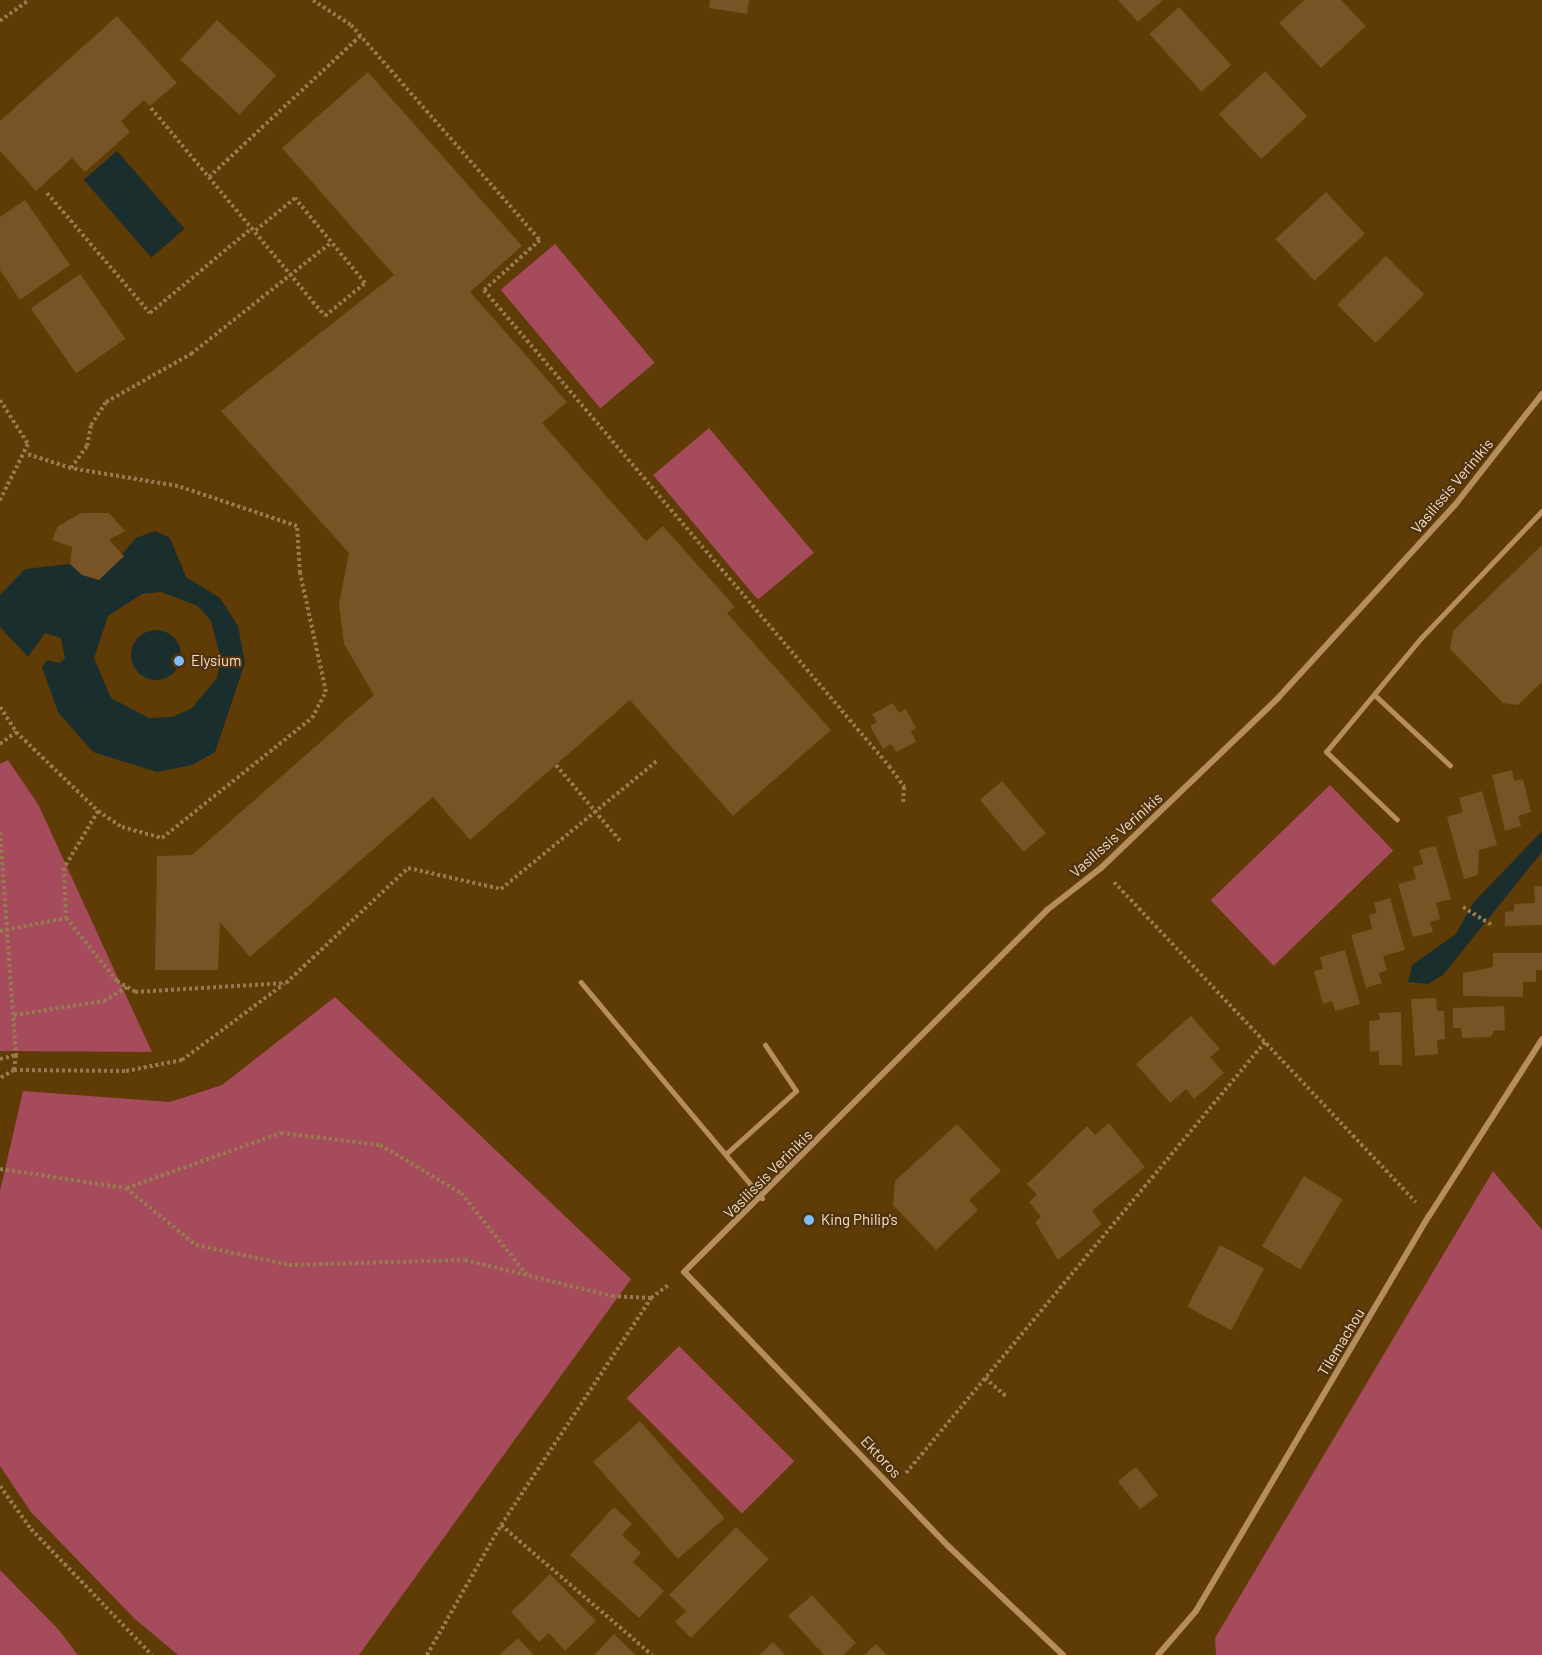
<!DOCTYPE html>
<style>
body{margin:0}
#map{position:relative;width:1542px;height:1655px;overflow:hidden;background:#5f3b05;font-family:Barlow,sans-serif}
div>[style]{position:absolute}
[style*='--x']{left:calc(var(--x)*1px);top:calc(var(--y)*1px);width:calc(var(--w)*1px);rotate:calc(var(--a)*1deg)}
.green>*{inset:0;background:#a54b5b;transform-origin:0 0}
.water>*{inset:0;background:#1a2e2d;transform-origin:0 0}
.round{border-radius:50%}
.building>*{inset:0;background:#785325;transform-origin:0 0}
.path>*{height:4px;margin-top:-2px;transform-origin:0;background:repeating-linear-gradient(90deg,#987a4f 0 3px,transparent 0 6px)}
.lane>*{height:4.5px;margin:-2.25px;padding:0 2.25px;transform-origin:2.25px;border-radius:2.25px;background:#b68e5e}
.street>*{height:6px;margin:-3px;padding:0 3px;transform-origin:3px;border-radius:3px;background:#b68e5e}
.dots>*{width:16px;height:16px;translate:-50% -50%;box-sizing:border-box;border:3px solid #4e330d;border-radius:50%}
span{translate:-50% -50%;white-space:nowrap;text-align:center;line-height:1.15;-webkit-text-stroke:4.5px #4e330d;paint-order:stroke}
.street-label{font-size:15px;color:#f7e1c9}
.poi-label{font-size:15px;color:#f7e1c9}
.left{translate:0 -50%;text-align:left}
</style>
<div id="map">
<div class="green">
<div style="left:555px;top:244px;width:155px;height:71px;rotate:50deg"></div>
<div style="left:709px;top:428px;width:163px;height:73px;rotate:50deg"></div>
<div style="clip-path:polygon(8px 760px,38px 804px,152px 1052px,0 1051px,0 764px)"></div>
<div style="left:1330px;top:785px;width:91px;height:166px;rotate:46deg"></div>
<div style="clip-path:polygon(335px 997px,631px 1279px,359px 1655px,178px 1655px,135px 1619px,31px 1512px,0 1466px,0 1191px,23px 1091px,170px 1102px,222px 1085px)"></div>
<div style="clip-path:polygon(1493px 1171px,1542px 1230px,1542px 1655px,1216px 1655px,1215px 1638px)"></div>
<div style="left:679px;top:1346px;width:163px;height:74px;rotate:45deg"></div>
<div style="clip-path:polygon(0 1570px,58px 1629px,78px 1655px,0 1655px)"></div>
</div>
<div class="water">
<div style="left:117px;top:151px;width:103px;height:44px;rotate:49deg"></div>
<div style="clip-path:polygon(evenodd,155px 531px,170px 538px,186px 577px,220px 598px,238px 626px,245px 663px,215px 752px,192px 765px,157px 772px,93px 752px,58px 712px,42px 667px,47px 660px,60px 663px,65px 658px,61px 638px,45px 633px,28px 657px,0 627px,0 595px,25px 569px,70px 564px,99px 580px,136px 538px,155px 531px,161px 592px,198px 606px,211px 621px,221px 659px,217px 678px,192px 708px,172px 717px,149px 718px,111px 698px,94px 658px,108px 616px,142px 594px,161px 592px)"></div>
<div class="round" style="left:131px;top:630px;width:50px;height:50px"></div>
<div style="clip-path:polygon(1542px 831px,1542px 852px,1443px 975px,1428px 984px,1408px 982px,1412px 965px,1456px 934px,1473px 903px)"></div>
</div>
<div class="building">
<div style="clip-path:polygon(710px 0,749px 0,747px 14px,709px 8px)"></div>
<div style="clip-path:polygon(1118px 0,1163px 0,1138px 22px)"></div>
<div style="clip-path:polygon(1304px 0,1341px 0,1366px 26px,1321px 68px,1279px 23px)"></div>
<div style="left:1179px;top:7px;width:78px;height:40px;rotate:48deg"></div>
<div style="clip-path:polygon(117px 16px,177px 83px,150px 106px,144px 100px,121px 121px,130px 132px,85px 172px,72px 158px,36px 191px,0 151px,0 121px)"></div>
<div style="left:217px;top:20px;width:81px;height:54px;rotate:43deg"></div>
<div style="left:1265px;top:71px;width:62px;height:63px;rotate:47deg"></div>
<div style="clip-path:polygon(368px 72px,522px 246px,470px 292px,567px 402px,542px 423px,646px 541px,663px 526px,735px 607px,727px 613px,831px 730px,733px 816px,630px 700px,470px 840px,433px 797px,250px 957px,220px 922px,218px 970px,155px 970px,157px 856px,192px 855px,374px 695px,344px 644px,339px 604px,349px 553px,221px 411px,394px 275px,282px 148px)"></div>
<div style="left:1326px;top:192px;width:57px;height:69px;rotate:47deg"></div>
<div style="clip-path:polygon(25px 200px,70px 265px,20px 300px,0 270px,0 217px)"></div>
<div style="left:1386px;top:256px;width:54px;height:69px;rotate:45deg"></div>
<div style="left:80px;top:274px;width:79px;height:60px;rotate:55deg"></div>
<div style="clip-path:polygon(81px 513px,109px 513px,125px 531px,109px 540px,124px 556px,99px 580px,82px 575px,70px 564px,72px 547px,52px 540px,58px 526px)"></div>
<div style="clip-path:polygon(1542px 545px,1542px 682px,1518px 705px,1503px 703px,1450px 649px,1453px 631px)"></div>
<div style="clip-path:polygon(893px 703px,899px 713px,906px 709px,916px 728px,911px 731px,916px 742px,896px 752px,891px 744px,883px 749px,870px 726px,877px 722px,872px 714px)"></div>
<div style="clip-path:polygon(1512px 770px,1514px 781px,1523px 779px,1531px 812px,1518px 816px,1521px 826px,1505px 831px,1492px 775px)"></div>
<div style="left:1002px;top:781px;width:68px;height:29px;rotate:50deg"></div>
<div style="clip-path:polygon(1482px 791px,1497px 845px,1479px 850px,1478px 875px,1464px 879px,1447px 817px,1463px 812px,1459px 798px)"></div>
<div style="clip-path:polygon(1436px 846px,1451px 899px,1436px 903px,1440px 919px,1430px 922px,1433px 932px,1413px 937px,1398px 884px,1416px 879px,1413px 867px,1423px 864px,1419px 850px)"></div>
<div style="clip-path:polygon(1542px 886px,1542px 925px,1505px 926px,1505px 912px,1514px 911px,1514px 904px,1535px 903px,1534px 887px)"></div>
<div style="clip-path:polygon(1390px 898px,1405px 950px,1383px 956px,1387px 970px,1379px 973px,1382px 983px,1366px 988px,1351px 935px,1372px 929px,1369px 915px,1377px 913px,1374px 903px)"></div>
<div style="clip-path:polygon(1345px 950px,1360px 1004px,1335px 1011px,1332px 1001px,1323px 1004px,1314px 971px,1323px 969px,1320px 957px)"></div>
<div style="clip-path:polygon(1493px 953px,1542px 953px,1542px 970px,1536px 970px,1536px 982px,1523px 982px,1523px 997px,1463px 996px,1463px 973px,1493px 967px)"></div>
<div style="clip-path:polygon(1436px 998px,1437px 1011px,1444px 1011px,1445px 1039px,1437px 1040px,1438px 1054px,1415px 1056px,1411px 999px)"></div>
<div style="clip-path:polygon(1504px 1006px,1505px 1030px,1494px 1031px,1491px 1037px,1462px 1038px,1461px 1028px,1453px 1028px,1453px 1008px)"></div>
<div style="clip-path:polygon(1401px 1012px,1402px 1065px,1379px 1065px,1379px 1051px,1370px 1052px,1369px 1021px,1380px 1020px,1379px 1013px)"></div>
<div style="clip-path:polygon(1191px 1016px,1220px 1049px,1210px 1057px,1224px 1073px,1194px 1099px,1186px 1089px,1170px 1103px,1136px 1064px)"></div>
<div style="clip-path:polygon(1109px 1123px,1145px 1167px,1092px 1211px,1102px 1224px,1058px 1260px,1035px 1222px,1041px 1217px,1029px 1202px,1037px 1195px,1027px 1184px,1087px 1126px,1095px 1135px)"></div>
<div style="clip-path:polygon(957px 1124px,1001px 1171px,969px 1200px,978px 1210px,936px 1250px,893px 1205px,895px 1181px)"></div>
<div style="left:1304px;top:1176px;width:45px;height:82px;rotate:31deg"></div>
<div style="left:1220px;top:1245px;width:50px;height:70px;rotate:28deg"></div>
<div style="left:640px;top:1421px;width:129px;height:62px;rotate:49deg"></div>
<div style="left:1136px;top:1467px;width:36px;height:23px;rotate:52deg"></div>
<div style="clip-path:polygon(614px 1507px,632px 1524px,622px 1535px,641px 1553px,633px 1562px,664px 1591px,639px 1618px,570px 1555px)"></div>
<div style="clip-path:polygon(736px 1527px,769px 1559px,691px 1638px,675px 1622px,686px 1611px,669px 1595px)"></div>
<div style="clip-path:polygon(550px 1574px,596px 1621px,565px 1651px,549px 1633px,539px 1642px,511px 1612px)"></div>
<div style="clip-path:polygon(812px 1595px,856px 1643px,843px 1655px,824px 1655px,788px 1616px)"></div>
<div style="clip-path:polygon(614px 1634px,636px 1655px,594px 1655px)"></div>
<div style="clip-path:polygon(518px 1638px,534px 1655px,499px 1655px)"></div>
<div style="clip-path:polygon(773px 1642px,785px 1655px,759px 1655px)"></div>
<div style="clip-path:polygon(876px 1644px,887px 1655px,864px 1655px)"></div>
</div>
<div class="path">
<div style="--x:313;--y:0;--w:45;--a:33.3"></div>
<div style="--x:351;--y:25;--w:286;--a:48.7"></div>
<div style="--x:540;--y:240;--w:75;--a:138.2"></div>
<div style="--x:484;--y:290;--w:625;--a:49.61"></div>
<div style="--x:889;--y:766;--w:26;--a:54"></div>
<div style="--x:904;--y:787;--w:18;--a:93"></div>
<div style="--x:0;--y:21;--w:36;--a:-36"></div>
<div style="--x:151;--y:108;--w:271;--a:50.1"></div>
<div style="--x:325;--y:316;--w:52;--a:-39.5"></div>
<div style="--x:365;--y:283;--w:110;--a:-129.5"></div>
<div style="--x:295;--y:198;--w:52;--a:140.5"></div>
<div style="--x:209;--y:177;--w:207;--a:-43"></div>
<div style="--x:47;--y:193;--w:158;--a:49.4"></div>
<div style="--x:150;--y:313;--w:133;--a:-39.8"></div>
<div style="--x:0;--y:400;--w:52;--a:57.5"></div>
<div style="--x:28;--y:444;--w:63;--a:116.6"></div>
<div style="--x:71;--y:468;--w:27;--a:-54"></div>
<div style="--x:87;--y:446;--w:21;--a:-79"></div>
<div style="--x:91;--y:425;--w:27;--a:-57"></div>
<div style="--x:106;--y:402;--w:98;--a:-29.5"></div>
<div style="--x:191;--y:354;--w:180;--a:-38.5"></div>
<div style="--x:0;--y:707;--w:30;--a:57"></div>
<div style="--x:16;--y:732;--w:114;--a:43.9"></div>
<div style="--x:98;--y:811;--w:29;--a:34"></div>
<div style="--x:122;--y:827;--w:41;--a:15.4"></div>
<div style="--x:162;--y:838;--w:192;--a:-38.7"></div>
<div style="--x:312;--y:718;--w:30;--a:-62"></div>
<div style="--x:326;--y:692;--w:122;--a:-102.3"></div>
<div style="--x:300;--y:573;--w:47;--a:-93.7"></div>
<div style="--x:297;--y:526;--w:126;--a:-161.4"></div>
<div style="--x:178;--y:486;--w:109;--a:-170.5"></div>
<div style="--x:71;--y:468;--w:46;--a:-162.3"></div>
<div style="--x:0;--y:744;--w:20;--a:-37"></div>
<div style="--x:556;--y:765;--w:101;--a:49.8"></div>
<div style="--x:98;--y:811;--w:66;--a:120.8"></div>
<div style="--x:64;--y:868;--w:50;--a:87.7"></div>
<div style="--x:66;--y:918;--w:81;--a:51"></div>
<div style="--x:117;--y:981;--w:21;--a:31"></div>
<div style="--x:135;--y:992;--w:151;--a:-3.4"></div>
<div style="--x:286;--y:983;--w:168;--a:-43.3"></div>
<div style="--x:408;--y:868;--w:95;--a:12.7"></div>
<div style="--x:501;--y:889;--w:203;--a:-39.4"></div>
<div style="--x:0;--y:832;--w:224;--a:85.9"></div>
<div style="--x:16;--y:1055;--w:15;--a:98"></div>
<div style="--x:14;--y:1070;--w:16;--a:150"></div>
<div style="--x:1114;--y:882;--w:440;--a:46.7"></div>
<div style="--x:1463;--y:907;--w:36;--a:32"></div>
<div style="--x:0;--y:931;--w:67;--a:-11.1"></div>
<div style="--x:14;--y:1015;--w:91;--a:-8.8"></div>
<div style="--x:104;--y:1001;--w:27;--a:-31"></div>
<div style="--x:0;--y:1059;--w:16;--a:-14"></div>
<div style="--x:14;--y:1070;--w:112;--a:0.5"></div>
<div style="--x:126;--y:1071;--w:57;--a:-11.1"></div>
<div style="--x:182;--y:1060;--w:127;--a:-36.7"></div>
<div style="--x:0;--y:1169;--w:127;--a:8.6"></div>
<div style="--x:126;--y:1188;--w:90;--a:39.2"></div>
<div style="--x:196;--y:1245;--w:95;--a:12.1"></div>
<div style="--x:289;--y:1265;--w:176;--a:-1.6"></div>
<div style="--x:465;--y:1260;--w:151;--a:13.8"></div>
<div style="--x:612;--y:1296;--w:39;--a:3"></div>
<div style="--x:127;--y:1188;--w:164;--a:-19.7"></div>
<div style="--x:281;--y:1133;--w:100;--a:6.9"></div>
<div style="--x:380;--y:1145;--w:94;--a:30.7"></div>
<div style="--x:461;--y:1193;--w:105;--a:51.2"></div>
<div style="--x:985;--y:1378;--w:28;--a:41"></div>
<div style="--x:906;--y:1473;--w:561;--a:-50.21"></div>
<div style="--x:0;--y:1486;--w:53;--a:54.2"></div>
<div style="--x:31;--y:1529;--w:175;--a:46.2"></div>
<div style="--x:501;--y:1525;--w:199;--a:40.7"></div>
<div style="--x:427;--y:1655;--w:150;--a:-60.4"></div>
<div style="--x:501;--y:1525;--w:272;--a:-56.5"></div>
<div style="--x:651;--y:1298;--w:21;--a:-37"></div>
</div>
<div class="lane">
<div style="--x:1377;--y:697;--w:100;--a:43"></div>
<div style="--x:1397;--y:820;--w:98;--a:-136.2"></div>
<div style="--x:1326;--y:752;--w:148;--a:-50.2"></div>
<div style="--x:1421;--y:638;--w:175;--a:-46.4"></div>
<div style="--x:581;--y:982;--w:282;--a:50"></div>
<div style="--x:726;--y:1154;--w:94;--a:-42"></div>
<div style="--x:796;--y:1091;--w:55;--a:-124"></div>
</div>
<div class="street">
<div style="--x:1063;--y:1655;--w:158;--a:-136.5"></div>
<div style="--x:948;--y:1546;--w:380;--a:-133.9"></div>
<div style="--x:684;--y:1272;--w:513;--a:-44.92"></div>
<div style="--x:1047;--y:910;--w:68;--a:-37.9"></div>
<div style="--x:1101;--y:868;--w:245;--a:-43.8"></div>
<div style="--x:1278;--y:698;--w:262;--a:-47.5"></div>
<div style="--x:1455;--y:505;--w:141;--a:-51.9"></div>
<div style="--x:1158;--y:1655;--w:58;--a:-49.2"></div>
<div style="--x:1196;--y:1611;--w:459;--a:-59.5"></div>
<div style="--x:1429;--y:1216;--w:210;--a:-57.4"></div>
</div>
<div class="dots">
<div style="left:179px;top:661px;background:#81bcfa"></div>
<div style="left:809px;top:1220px;background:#81bcfa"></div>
</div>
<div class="street-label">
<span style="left:1452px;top:486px;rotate:-50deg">Vasilissis Verinikis</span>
<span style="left:1116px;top:835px;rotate:-42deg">Vasilissis Verinikis</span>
<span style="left:768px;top:1174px;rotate:-45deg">Vasilissis Verinikis</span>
<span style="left:1341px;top:1342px;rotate:-59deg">Tilemachou</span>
<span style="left:881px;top:1457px;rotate:47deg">Ektoros</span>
</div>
<div class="poi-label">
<span class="left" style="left:191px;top:661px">Elysium</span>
<span class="left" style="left:821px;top:1220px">King Philip's</span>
</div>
</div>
